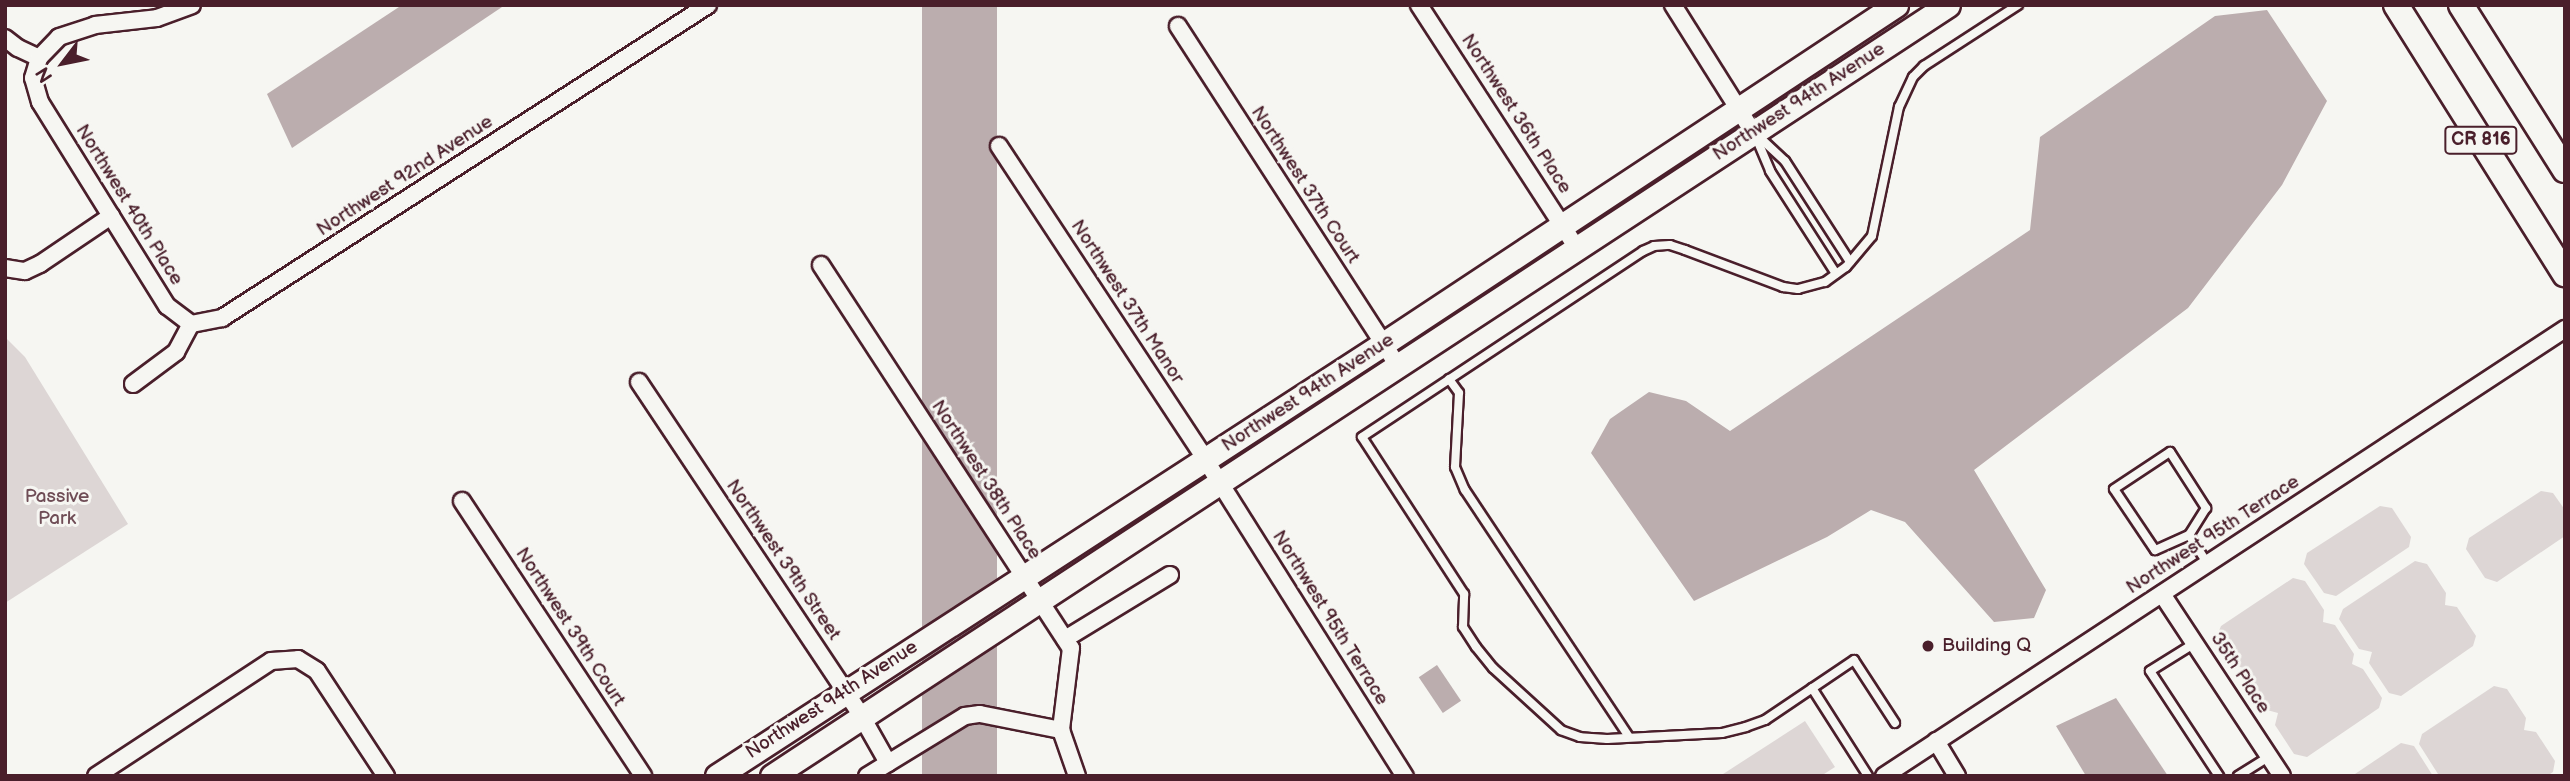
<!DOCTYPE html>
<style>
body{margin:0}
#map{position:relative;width:2570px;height:781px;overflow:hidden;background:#f6f6f2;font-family:"Balsamiq Sans",sans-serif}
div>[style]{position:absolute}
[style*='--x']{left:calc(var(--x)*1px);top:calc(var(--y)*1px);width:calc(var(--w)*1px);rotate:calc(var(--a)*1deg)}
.green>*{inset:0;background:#ddd6d5}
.water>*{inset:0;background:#bbadae;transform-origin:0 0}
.roads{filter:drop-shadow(2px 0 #4a1f2b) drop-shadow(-2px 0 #4a1f2b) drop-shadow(0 2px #4a1f2b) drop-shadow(0 -2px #4a1f2b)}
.lane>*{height:8px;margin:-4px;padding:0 4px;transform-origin:4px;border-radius:4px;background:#f6f6f2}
.street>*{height:16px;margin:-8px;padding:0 8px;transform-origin:8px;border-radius:8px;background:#f6f6f2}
.secondary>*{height:23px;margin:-11.5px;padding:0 11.5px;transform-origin:11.5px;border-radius:11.5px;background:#f6f6f2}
.primary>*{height:24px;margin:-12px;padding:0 12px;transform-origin:12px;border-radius:12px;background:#f6f6f2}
.dots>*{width:19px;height:19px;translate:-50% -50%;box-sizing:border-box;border:4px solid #f6f6f2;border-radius:50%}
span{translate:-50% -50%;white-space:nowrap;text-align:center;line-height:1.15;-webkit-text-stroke:6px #f6f6f2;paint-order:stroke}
.shield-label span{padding:2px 5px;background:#f6f6f2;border:2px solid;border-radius:5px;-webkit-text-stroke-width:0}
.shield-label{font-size:18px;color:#4a1f2b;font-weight:700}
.street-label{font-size:19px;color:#4a1f2b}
.park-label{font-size:19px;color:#6f4d56}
.poi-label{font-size:19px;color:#4a1f2b}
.left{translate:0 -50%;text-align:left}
.frame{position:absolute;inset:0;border:7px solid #4a1f2b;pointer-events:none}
.north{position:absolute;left:28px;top:28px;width:70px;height:70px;-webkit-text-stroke:5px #f6f6f2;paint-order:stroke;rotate:238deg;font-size:19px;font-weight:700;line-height:28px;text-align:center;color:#4a1f2b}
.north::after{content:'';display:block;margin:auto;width:24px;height:32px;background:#4a1f2b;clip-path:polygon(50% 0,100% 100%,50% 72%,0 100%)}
</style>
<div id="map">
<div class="green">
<div style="clip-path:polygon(5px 337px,25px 357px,128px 524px,5px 603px)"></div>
<div style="clip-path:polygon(2541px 491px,2553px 493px,2565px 510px,2565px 536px,2497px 582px,2485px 578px,2466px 549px,2469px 538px)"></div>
<div style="clip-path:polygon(2380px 506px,2392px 508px,2411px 537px,2409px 547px,2336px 596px,2324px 593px,2304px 564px,2307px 553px)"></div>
<div style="clip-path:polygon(2415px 561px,2427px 564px,2446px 593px,2445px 605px,2457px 607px,2476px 636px,2473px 646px,2401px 696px,2389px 693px,2369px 663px,2372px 652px,2359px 649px,2339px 619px,2343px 609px)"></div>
<div style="clip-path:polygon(2293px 578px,2305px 581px,2324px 610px,2323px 622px,2335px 625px,2354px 654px,2352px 664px,2363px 669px,2382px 698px,2379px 708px,2307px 757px,2294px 754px,2275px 725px,2278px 713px,2267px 710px,2247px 680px,2250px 670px,2237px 666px,2217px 636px,2221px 626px)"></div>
<div style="clip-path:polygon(2494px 686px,2507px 689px,2526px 718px,2524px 730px,2536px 732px,2555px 761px,2553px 772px,2547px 776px,2438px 774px,2419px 744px,2422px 734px)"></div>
<div style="clip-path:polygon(1805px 721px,1835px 767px,1821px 776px,1720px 776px)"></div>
<div style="clip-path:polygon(2401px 743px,2414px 746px,2433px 776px,2352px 776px)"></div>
</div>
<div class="water">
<div style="clip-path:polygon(402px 5px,505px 5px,292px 148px,267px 94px)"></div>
<div style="left:922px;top:5px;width:75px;height:1095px"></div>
<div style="clip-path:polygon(2267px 10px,2327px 101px,2282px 185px,2188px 308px,1974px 470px,2046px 590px,2034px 618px,1994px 622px,1905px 522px,1871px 510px,1827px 537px,1694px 601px,1591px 453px,1610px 419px,1649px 392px,1686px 401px,1730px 431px,2030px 230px,2040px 137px,2215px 16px)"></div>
<div style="left:1437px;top:665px;width:43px;height:22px;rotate:56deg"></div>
<div style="clip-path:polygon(2116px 698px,2168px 776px,2086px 776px,2056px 726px)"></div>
</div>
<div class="roads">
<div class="lane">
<div style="--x:1755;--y:135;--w:39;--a:67"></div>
<div style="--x:1770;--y:171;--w:122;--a:57.3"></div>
<div style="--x:1757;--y:135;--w:38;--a:43"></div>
<div style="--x:1785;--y:161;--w:120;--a:57.2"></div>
<div style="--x:1449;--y:379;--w:17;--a:54"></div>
<div style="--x:1459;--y:393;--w:74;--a:93.1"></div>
<div style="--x:1455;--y:467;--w:25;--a:67"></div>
<div style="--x:1465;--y:490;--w:296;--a:56.4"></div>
<div style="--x:2189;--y:535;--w:37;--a:156"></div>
<div style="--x:2155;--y:550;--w:73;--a:-123.9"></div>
<div style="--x:2114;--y:489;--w:67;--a:-33.5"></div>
<div style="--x:2170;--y:452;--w:67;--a:57.3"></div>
<div style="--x:2206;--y:508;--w:32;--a:122"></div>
<div style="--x:2189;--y:535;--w:35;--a:57"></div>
<div style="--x:2195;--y:643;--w:53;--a:148.1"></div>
<div style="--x:2150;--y:671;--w:126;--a:56.7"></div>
<div style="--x:1812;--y:688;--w:104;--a:57.5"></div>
<div style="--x:1895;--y:723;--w:75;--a:-123.1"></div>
<div style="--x:1854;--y:660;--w:107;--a:146"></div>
<div style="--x:1765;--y:720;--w:20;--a:160"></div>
<div style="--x:1746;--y:727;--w:25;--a:166"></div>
<div style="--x:1722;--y:733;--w:115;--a:177"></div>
<div style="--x:1607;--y:739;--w:27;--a:-176"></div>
<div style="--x:1580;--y:737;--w:20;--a:-160"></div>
<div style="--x:1561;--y:730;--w:92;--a:-137.6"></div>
<div style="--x:1493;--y:668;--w:27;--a:-129"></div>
<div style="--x:1476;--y:647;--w:24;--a:-123"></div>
<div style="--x:1463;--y:627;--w:33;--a:-88"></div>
<div style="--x:1464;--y:594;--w:187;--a:-123"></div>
<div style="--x:1362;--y:437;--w:337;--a:-33.5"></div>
<div style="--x:1643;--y:251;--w:12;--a:-24"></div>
<div style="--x:1654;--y:246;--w:16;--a:-4"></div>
<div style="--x:1670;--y:245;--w:16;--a:18"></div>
<div style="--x:1685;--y:250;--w:105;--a:20.7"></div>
<div style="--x:1783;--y:287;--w:15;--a:8"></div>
<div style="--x:1798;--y:289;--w:28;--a:-15"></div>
<div style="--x:1825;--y:282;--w:26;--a:-36"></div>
<div style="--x:1846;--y:267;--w:40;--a:-50"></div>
<div style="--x:1872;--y:236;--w:132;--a:-78.2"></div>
<div style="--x:1899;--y:107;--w:33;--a:-65"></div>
<div style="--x:1913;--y:77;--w:16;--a:-45"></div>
<div style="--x:1924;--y:66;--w:112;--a:-33"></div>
<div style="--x:2238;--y:776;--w:36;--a:-32"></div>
</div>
<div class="street">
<div style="--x:1419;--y:5;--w:288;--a:57"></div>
<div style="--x:1673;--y:5;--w:150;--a:57.8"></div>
<div style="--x:1178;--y:26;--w:405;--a:57.1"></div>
<div style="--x:5;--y:38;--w:16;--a:38"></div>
<div style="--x:18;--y:48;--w:23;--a:25"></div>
<div style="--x:999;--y:146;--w:375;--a:56.6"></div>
<div style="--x:1205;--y:459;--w:375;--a:57.8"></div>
<div style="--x:821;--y:265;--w:457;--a:56.9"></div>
<div style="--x:1071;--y:648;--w:83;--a:97"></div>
<div style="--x:1061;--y:730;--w:49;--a:70.8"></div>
<div style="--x:5;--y:268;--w:20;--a:9"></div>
<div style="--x:25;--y:271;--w:17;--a:-25"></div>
<div style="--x:40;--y:264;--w:86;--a:-34.1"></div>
<div style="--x:191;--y:324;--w:30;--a:-143"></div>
<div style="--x:167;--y:306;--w:240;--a:-121.9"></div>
<div style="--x:40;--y:102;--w:25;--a:-106"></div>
<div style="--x:33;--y:78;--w:21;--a:-73"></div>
<div style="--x:39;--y:58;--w:29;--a:-46"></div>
<div style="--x:59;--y:37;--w:38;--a:-18"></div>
<div style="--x:95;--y:25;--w:62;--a:-6.4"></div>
<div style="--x:157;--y:18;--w:37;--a:-20"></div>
<div style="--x:639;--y:382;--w:402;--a:56.3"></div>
<div style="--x:862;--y:717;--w:53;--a:60.5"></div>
<div style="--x:133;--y:384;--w:54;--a:-36.7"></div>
<div style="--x:176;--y:352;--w:32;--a:-62"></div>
<div style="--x:191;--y:324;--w:32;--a:-11"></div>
<div style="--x:222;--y:318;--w:578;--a:-32.78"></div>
<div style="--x:462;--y:501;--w:329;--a:56.6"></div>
<div style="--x:2162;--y:594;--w:218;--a:56.6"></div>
<div style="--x:1065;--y:639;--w:123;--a:-31.4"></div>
<div style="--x:1936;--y:741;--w:41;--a:59"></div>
<div style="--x:96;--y:776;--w:209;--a:-33.3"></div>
<div style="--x:271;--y:661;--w:27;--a:-4"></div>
<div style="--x:298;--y:659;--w:22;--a:32"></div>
<div style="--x:317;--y:671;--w:126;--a:56.7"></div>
<div style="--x:867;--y:776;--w:115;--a:-31.5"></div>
<div style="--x:965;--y:716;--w:15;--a:-8"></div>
<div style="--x:980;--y:714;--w:83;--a:11.2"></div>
<div style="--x:1884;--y:776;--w:815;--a:-33.28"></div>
</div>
<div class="secondary">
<div style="--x:717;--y:776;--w:794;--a:-32.97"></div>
<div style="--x:1383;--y:344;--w:615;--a:-33.46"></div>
<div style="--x:772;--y:776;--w:1406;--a:-33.25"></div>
</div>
<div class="primary">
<div style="--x:2396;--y:5;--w:318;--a:57.9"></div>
<div style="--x:2461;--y:5;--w:195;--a:57.8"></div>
</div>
</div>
<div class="dots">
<div style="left:1928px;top:646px;background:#4a1f2b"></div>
</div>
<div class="shield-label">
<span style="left:2481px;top:140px">CR 816</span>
</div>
<div class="street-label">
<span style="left:1799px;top:102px;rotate:-33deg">Northwest 94th Avenue</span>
<span style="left:1516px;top:114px;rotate:57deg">Northwest 36th Place</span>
<span style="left:405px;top:176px;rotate:-33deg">Northwest 92nd Avenue</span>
<span style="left:1305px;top:185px;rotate:57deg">Northwest 37th Court</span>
<span style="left:129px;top:205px;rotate:58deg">Northwest 40th Place</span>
<span style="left:1127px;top:302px;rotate:57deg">Northwest 37th Manor</span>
<span style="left:1308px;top:393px;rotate:-33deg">Northwest 94th Avenue</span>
<span style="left:986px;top:480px;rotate:57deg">Northwest 38th Place</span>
<span style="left:2213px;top:535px;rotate:-33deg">Northwest 95th Terrace</span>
<span style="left:783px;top:560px;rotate:56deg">Northwest 39th Street</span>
<span style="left:1330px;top:618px;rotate:58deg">Northwest 95th Terrace</span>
<span style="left:570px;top:627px;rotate:57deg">Northwest 39th Court</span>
<span style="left:2240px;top:673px;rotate:57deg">35th Place</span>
<span style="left:832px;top:700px;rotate:-33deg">Northwest 94th Avenue</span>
</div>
<div class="park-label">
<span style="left:57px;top:508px">Passive<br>Park</span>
</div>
<div class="poi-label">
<span class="left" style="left:1942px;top:646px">Building Q</span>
</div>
<div class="frame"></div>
<div class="north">N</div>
</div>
